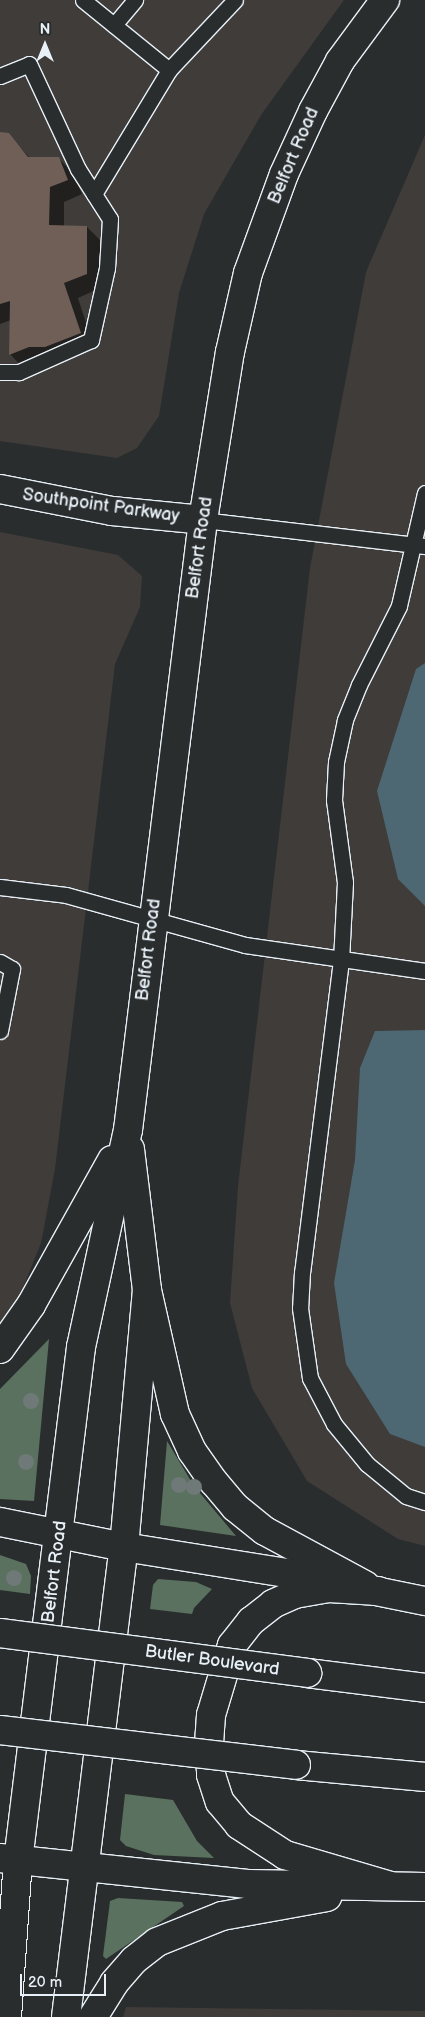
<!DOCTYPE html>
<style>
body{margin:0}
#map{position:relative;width:425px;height:2017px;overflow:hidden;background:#2a2d2e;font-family:"Balsamiq Sans",sans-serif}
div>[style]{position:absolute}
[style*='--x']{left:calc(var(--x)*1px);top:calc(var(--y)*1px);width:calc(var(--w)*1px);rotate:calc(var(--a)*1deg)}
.built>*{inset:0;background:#3f3c3a}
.green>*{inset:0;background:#59715e}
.water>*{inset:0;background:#4d6872}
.shadow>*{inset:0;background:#0007}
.building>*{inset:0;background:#6f5f56}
.roads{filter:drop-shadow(1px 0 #e8f1f8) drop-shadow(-1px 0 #e8f1f8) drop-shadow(0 1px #e8f1f8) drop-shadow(0 -1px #e8f1f8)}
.service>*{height:15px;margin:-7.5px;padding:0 7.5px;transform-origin:7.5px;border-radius:7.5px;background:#2a2d2e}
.secondary>*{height:28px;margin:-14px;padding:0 14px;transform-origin:14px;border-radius:14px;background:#2a2d2e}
.motorway>*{height:28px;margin:-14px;padding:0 14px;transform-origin:14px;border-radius:14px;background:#2a2d2e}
.bridges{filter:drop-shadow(1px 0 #e8f1f8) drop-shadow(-1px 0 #e8f1f8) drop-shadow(0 1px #e8f1f8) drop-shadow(0 -1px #e8f1f8)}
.motorway-bridge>*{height:28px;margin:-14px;padding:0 14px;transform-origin:14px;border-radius:14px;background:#2a2d2e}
.trees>*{width:16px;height:16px;margin:-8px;border-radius:50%;background:#6f7977}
span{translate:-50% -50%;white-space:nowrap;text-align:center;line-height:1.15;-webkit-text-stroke:4.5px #2a2d2e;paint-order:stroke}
.street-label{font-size:18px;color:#e8f1f8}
.north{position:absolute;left:20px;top:20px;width:50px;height:50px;-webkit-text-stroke:4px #2a2d2e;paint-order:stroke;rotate:0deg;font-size:14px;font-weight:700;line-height:20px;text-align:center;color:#e8f1f8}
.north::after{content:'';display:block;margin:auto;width:18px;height:22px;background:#e8f1f8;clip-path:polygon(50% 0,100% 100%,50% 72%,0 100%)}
.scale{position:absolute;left:20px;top:1974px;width:86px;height:22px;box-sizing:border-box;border:2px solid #e8f1f8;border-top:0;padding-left:6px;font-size:15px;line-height:18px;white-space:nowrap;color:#e8f1f8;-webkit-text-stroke:4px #2a2d2e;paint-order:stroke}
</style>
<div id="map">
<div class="built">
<div style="clip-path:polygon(0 0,344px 0,261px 115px,204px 214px,179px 293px,159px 416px,137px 448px,117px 458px,0 441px)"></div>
<div style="clip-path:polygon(425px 135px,425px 1546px,398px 1539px,307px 1481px,252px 1388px,230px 1303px,238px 1186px,310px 568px,366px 272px)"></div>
<div style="clip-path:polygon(0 532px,118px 555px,142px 576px,140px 607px,115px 664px,55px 1169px,41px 1243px,18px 1300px,0 1322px)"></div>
<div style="clip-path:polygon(126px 2007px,425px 2011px,425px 2017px,123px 2017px)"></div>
</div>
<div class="green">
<div style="clip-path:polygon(49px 1339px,34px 1501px,0 1499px,0 1389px)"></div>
<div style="clip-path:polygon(167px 1441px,194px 1486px,236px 1536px,160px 1525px)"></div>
<div style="clip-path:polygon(0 1555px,26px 1564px,31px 1576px,30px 1594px,0 1590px)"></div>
<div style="clip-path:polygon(158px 1579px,196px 1582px,212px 1589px,194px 1608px,192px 1614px,150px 1609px,153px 1585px)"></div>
<div style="clip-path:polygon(125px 1794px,173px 1800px,197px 1841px,214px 1858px,154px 1855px,126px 1846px,120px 1840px)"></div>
<div style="clip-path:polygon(118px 1898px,182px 1902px,184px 1906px,106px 1959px,103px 1956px,110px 1901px)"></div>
</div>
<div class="water">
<div style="clip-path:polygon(425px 663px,425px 906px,398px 879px,377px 791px,416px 669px)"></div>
<div style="clip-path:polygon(425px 1030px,425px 1447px,390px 1434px,346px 1364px,334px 1283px,355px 1160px,360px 1068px,375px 1031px)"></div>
</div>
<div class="shadow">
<div style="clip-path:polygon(0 134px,8px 134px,30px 158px,58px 158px,73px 173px,82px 194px,64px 202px,64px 226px,87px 227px,101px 241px,100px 288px,78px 298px,94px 348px,60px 361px,24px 369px,10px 354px,11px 320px,0 324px)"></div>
</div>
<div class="building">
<div style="clip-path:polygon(0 132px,9px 133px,28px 157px,59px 157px,68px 180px,50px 187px,49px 225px,87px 226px,87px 274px,64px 283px,81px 333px,45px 347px,29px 347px,9px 355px,10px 301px,0 304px)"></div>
</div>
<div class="roads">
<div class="service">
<div style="--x:83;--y:0;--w:111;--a:39.1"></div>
<div style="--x:114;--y:25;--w:33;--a:-50"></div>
<div style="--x:0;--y:76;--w:31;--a:-22"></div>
<div style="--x:29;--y:64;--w:116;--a:65"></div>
<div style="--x:78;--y:169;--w:59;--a:57.4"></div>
<div style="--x:110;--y:219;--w:49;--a:93.5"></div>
<div style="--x:107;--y:268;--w:74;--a:102.5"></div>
<div style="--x:91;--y:340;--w:79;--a:156"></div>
<div style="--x:19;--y:372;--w:19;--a:180"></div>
<div style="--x:94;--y:194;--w:145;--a:-58.8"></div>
<div style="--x:169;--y:70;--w:96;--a:-46.7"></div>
<div style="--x:425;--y:493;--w:116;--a:103"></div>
<div style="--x:399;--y:606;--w:89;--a:116.9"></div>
<div style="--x:359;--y:685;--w:38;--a:112"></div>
<div style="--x:345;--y:720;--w:43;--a:102.1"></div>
<div style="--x:336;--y:762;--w:38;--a:93"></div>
<div style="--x:334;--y:800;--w:83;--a:82.4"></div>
<div style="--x:345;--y:882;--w:78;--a:92.9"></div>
<div style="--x:341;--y:960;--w:314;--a:97.1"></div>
<div style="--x:302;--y:1272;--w:36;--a:93"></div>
<div style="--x:300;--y:1308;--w:71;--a:81.9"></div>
<div style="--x:310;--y:1378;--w:52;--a:62.4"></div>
<div style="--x:334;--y:1424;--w:52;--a:50.5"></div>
<div style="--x:367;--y:1464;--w:50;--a:39.4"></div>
<div style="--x:406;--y:1496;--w:20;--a:18"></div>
<div style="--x:203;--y:520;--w:224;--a:6.7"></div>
<div style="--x:0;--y:887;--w:66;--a:6.9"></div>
<div style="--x:66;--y:895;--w:186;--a:15.6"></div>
<div style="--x:245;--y:945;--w:182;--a:8.2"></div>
<div style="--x:0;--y:962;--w:14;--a:30"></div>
<div style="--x:12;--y:969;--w:63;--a:101"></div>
</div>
<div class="secondary">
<div style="--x:0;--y:489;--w:114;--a:11.1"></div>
<div style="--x:112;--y:511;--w:91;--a:5.6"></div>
<div style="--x:0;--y:1349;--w:54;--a:-54.8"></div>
<div style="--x:31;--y:1305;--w:166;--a:-60.8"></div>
<div style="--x:0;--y:1522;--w:126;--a:11.4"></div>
<div style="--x:7;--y:2017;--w:156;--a:-86"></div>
<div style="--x:18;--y:1861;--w:518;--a:-83.01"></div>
<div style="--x:81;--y:1347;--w:222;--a:-77.8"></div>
<div style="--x:128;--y:1130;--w:615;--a:-82.99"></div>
<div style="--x:203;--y:520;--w:170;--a:-80.9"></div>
<div style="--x:230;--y:352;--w:81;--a:-77.2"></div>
<div style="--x:248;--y:273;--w:105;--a:-70"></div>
<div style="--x:284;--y:174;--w:69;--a:-65.3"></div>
<div style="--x:313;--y:111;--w:57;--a:-61.6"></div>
<div style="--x:340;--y:61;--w:76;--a:-53.6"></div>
<div style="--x:66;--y:2017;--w:474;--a:-83"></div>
<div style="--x:124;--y:1547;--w:258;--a:-84.9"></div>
<div style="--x:147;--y:1290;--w:142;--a:-96.9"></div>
</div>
<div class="motorway">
<div style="--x:147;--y:1290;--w:127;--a:77.3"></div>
<div style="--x:175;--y:1414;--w:41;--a:65.3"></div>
<div style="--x:192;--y:1451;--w:38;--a:55"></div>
<div style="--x:214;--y:1482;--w:33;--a:50"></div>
<div style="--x:235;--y:1507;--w:38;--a:39"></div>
<div style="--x:265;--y:1531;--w:114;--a:28.4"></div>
<div style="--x:124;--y:1547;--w:170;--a:9.1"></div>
<div style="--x:292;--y:1574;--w:136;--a:11.5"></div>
<div style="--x:378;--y:1591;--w:49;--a:-176.5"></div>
<div style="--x:329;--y:1588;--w:35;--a:170"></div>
<div style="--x:295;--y:1594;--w:24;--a:156"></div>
<div style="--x:273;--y:1604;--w:28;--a:142"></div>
<div style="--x:251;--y:1621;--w:31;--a:128"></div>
<div style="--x:232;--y:1645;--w:73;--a:106.7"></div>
<div style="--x:211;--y:1715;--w:28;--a:94"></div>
<div style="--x:209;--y:1743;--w:32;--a:86"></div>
<div style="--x:211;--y:1775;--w:28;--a:72"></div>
<div style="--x:220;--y:1802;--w:30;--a:50"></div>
<div style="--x:239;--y:1825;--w:55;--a:33.1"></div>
<div style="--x:285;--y:1855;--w:109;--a:16.4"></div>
<div style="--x:307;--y:1673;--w:119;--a:7.2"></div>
<div style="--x:296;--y:1765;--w:130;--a:5.3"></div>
<div style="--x:0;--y:1858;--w:249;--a:6"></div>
<div style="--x:248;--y:1884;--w:177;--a:1"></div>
<div style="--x:93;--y:2017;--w:40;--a:-58"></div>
<div style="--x:114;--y:1983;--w:30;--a:-49"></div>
<div style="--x:134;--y:1960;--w:29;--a:-38"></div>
<div style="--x:157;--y:1942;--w:70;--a:-21.8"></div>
<div style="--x:222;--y:1916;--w:107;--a:-10.3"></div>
</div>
</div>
<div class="bridges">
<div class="motorway-bridge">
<div style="--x:0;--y:1633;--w:310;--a:7.4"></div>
<div style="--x:0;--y:1730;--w:298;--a:6.7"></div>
</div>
</div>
<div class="trees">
<div style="left:31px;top:1401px"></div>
<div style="left:26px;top:1462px"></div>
<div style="left:179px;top:1485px"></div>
<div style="left:194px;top:1487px"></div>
<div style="left:14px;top:1578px"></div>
</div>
<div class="street-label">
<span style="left:294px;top:156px;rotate:-67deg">Belfort Road</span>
<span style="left:101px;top:506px;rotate:8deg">Southpoint Parkway</span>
<span style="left:200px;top:548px;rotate:-82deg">Belfort Road</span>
<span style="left:149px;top:950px;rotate:-83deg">Belfort Road</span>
<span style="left:55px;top:1572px;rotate:-83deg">Belfort Road</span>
<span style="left:212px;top:1661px;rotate:8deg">Butler Boulevard</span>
</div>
<div class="north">N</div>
<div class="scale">20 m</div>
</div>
